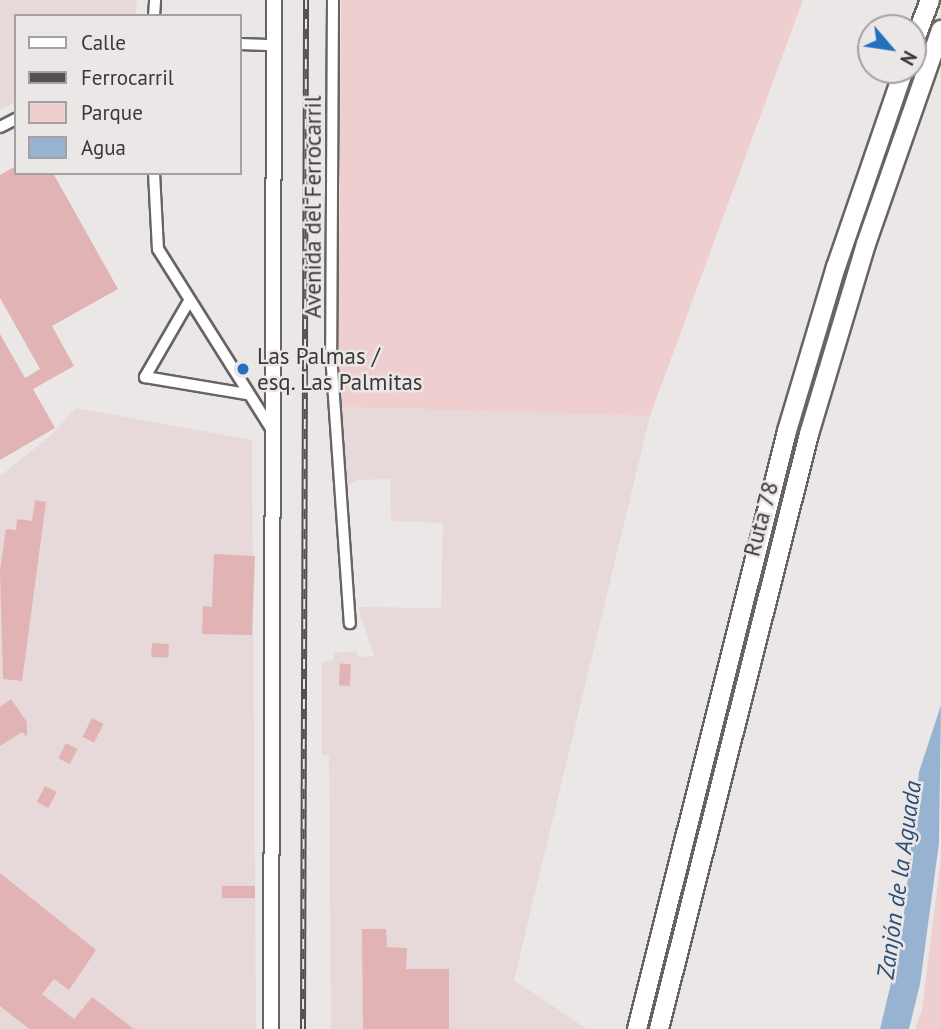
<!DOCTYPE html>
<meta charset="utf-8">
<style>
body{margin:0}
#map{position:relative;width:941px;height:1029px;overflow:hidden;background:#ece7e7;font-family:"PT Sans",sans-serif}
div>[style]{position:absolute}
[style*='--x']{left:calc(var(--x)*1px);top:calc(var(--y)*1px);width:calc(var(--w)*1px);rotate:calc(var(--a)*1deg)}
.built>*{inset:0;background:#e7d9d9}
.green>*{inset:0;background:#efcecf}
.water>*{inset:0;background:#98b2d2}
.building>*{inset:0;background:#e2b3b5;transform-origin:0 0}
.roads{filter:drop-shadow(2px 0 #686464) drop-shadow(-2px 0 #686464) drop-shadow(0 2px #686464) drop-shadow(0 -2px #686464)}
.street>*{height:10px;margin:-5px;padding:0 5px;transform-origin:5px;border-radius:5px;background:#fff}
.secondary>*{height:14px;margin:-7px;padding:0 7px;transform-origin:7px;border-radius:7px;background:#fff}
.highway>*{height:18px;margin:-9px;padding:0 9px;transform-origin:9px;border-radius:9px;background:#fff}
.rail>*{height:6px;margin-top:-3px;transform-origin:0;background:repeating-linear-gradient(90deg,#ece7e7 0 10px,#525050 0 20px);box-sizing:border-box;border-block:2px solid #525050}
.dots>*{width:19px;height:19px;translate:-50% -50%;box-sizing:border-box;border:4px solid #ece7e7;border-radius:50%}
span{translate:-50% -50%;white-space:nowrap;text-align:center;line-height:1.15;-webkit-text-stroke:5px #ece7e7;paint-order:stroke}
.street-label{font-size:23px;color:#3a3838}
.poi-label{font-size:23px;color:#3a3838}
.left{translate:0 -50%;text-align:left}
.water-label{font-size:24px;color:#294e79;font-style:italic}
.legend{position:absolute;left:14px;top:14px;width:228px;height:161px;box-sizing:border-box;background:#ece7e7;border:2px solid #a5a1a1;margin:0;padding:9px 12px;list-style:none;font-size:21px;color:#3a3838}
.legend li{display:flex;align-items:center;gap:14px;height:35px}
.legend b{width:35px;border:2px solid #a5a1a1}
.north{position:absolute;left:857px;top:14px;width:70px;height:70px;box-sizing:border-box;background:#ece7e7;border:2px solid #a5a1a1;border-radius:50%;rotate:119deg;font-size:19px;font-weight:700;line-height:28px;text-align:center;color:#3a3838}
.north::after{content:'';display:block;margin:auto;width:24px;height:32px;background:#256fbf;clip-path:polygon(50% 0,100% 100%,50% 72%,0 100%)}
</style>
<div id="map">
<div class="built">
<div style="clip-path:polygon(0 0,137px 0,135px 16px,16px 16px,16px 101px,0 110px)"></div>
<div style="clip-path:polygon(338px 407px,650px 416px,514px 980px,587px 1029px,331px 1029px,329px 755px,322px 755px,322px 662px,334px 660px,333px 653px,356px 651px,358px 657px,374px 656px,358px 607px,441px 608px,443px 523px,391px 521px,390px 479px,357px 480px,346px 486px)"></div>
<div style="clip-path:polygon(76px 408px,252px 440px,256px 1029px,0 1029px,0 476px,50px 436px)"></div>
</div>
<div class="green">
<div style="clip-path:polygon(341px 0,803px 0,650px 416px,338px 407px)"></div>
<div style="clip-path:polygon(941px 856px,941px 1029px,915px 1029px,922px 1010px)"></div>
</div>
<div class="water">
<div style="clip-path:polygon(941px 705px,939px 843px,920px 984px,909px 1029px,880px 1029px,901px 942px,919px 772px)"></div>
</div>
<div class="building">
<div style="clip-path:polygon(16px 166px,16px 173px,53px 173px,118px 289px,52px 326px,74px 366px,33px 389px,55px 428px,0 460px,0 334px,25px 378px,40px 369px,0 298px,0 175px)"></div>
<div style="clip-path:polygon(35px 500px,46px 502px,22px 681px,3px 679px,0 571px,6px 529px,16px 530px,17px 519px,32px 521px)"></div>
<div style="clip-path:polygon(214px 554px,255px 556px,252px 635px,202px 634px,203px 606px,212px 607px)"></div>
<div style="left:152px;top:643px;width:17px;height:14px;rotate:3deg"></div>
<div style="left:351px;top:664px;width:22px;height:11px;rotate:93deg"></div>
<div style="clip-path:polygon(11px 699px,27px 722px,27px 737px,22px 732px,0 746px,0 707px)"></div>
<div style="left:92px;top:718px;width:13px;height:21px;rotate:27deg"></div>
<div style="left:66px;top:743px;width:13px;height:17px;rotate:27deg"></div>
<div style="left:45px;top:786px;width:13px;height:18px;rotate:27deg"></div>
<div style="clip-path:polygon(0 873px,96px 950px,69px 990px,54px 979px,42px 994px,74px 1019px,92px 997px,134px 1029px,29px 1029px,0 1006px)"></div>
<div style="left:255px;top:886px;width:12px;height:33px;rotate:90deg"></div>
<div style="clip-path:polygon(362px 929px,386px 929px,387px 947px,407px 948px,406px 969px,449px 969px,449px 1029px,363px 1029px)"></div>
</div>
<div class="roads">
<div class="street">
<div style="--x:333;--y:0;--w:354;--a:90.3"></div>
<div style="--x:331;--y:354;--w:270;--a:86"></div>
<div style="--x:154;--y:16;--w:16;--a:-86"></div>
<div style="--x:240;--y:44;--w:34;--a:2"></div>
<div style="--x:0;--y:127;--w:18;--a:-27"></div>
<div style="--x:154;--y:173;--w:76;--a:87"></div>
<div style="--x:158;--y:249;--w:214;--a:57.8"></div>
<div style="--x:189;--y:301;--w:88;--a:120.1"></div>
<div style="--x:145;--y:377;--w:103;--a:9.5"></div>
</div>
<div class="secondary">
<div style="--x:271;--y:1029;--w:1029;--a:-89.83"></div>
</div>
<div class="highway">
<div style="--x:913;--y:45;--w:48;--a:-69.3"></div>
<div style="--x:637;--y:1029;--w:617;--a:-75.92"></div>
<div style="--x:787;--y:431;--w:171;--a:-73.4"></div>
<div style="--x:836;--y:267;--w:208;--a:-71"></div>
<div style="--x:659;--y:1029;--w:614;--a:-75.85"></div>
<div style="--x:809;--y:434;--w:198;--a:-73.3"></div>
<div style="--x:866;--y:244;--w:227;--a:-70.7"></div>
</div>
</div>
<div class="rail">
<div style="--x:303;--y:1029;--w:1029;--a:-89.83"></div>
</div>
<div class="dots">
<div style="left:243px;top:369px;background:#256fbf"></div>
</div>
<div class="street-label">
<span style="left:313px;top:207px;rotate:-90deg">Avenida del Ferrocarril</span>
<span style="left:761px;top:519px;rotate:-75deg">Ruta 78</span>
</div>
<div class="poi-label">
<span class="left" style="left:257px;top:369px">Las Palmas /<br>esq. Las Palmitas</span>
</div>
<div class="water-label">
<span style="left:899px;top:880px;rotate:-82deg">Zanjón de la Aguada</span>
</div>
<ul class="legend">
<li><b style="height:9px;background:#fff"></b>Calle</li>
<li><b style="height:9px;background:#525050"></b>Ferrocarril</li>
<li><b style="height:19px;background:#efcecf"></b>Parque</li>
<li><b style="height:19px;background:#98b2d2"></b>Agua</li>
</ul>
<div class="north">N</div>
</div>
